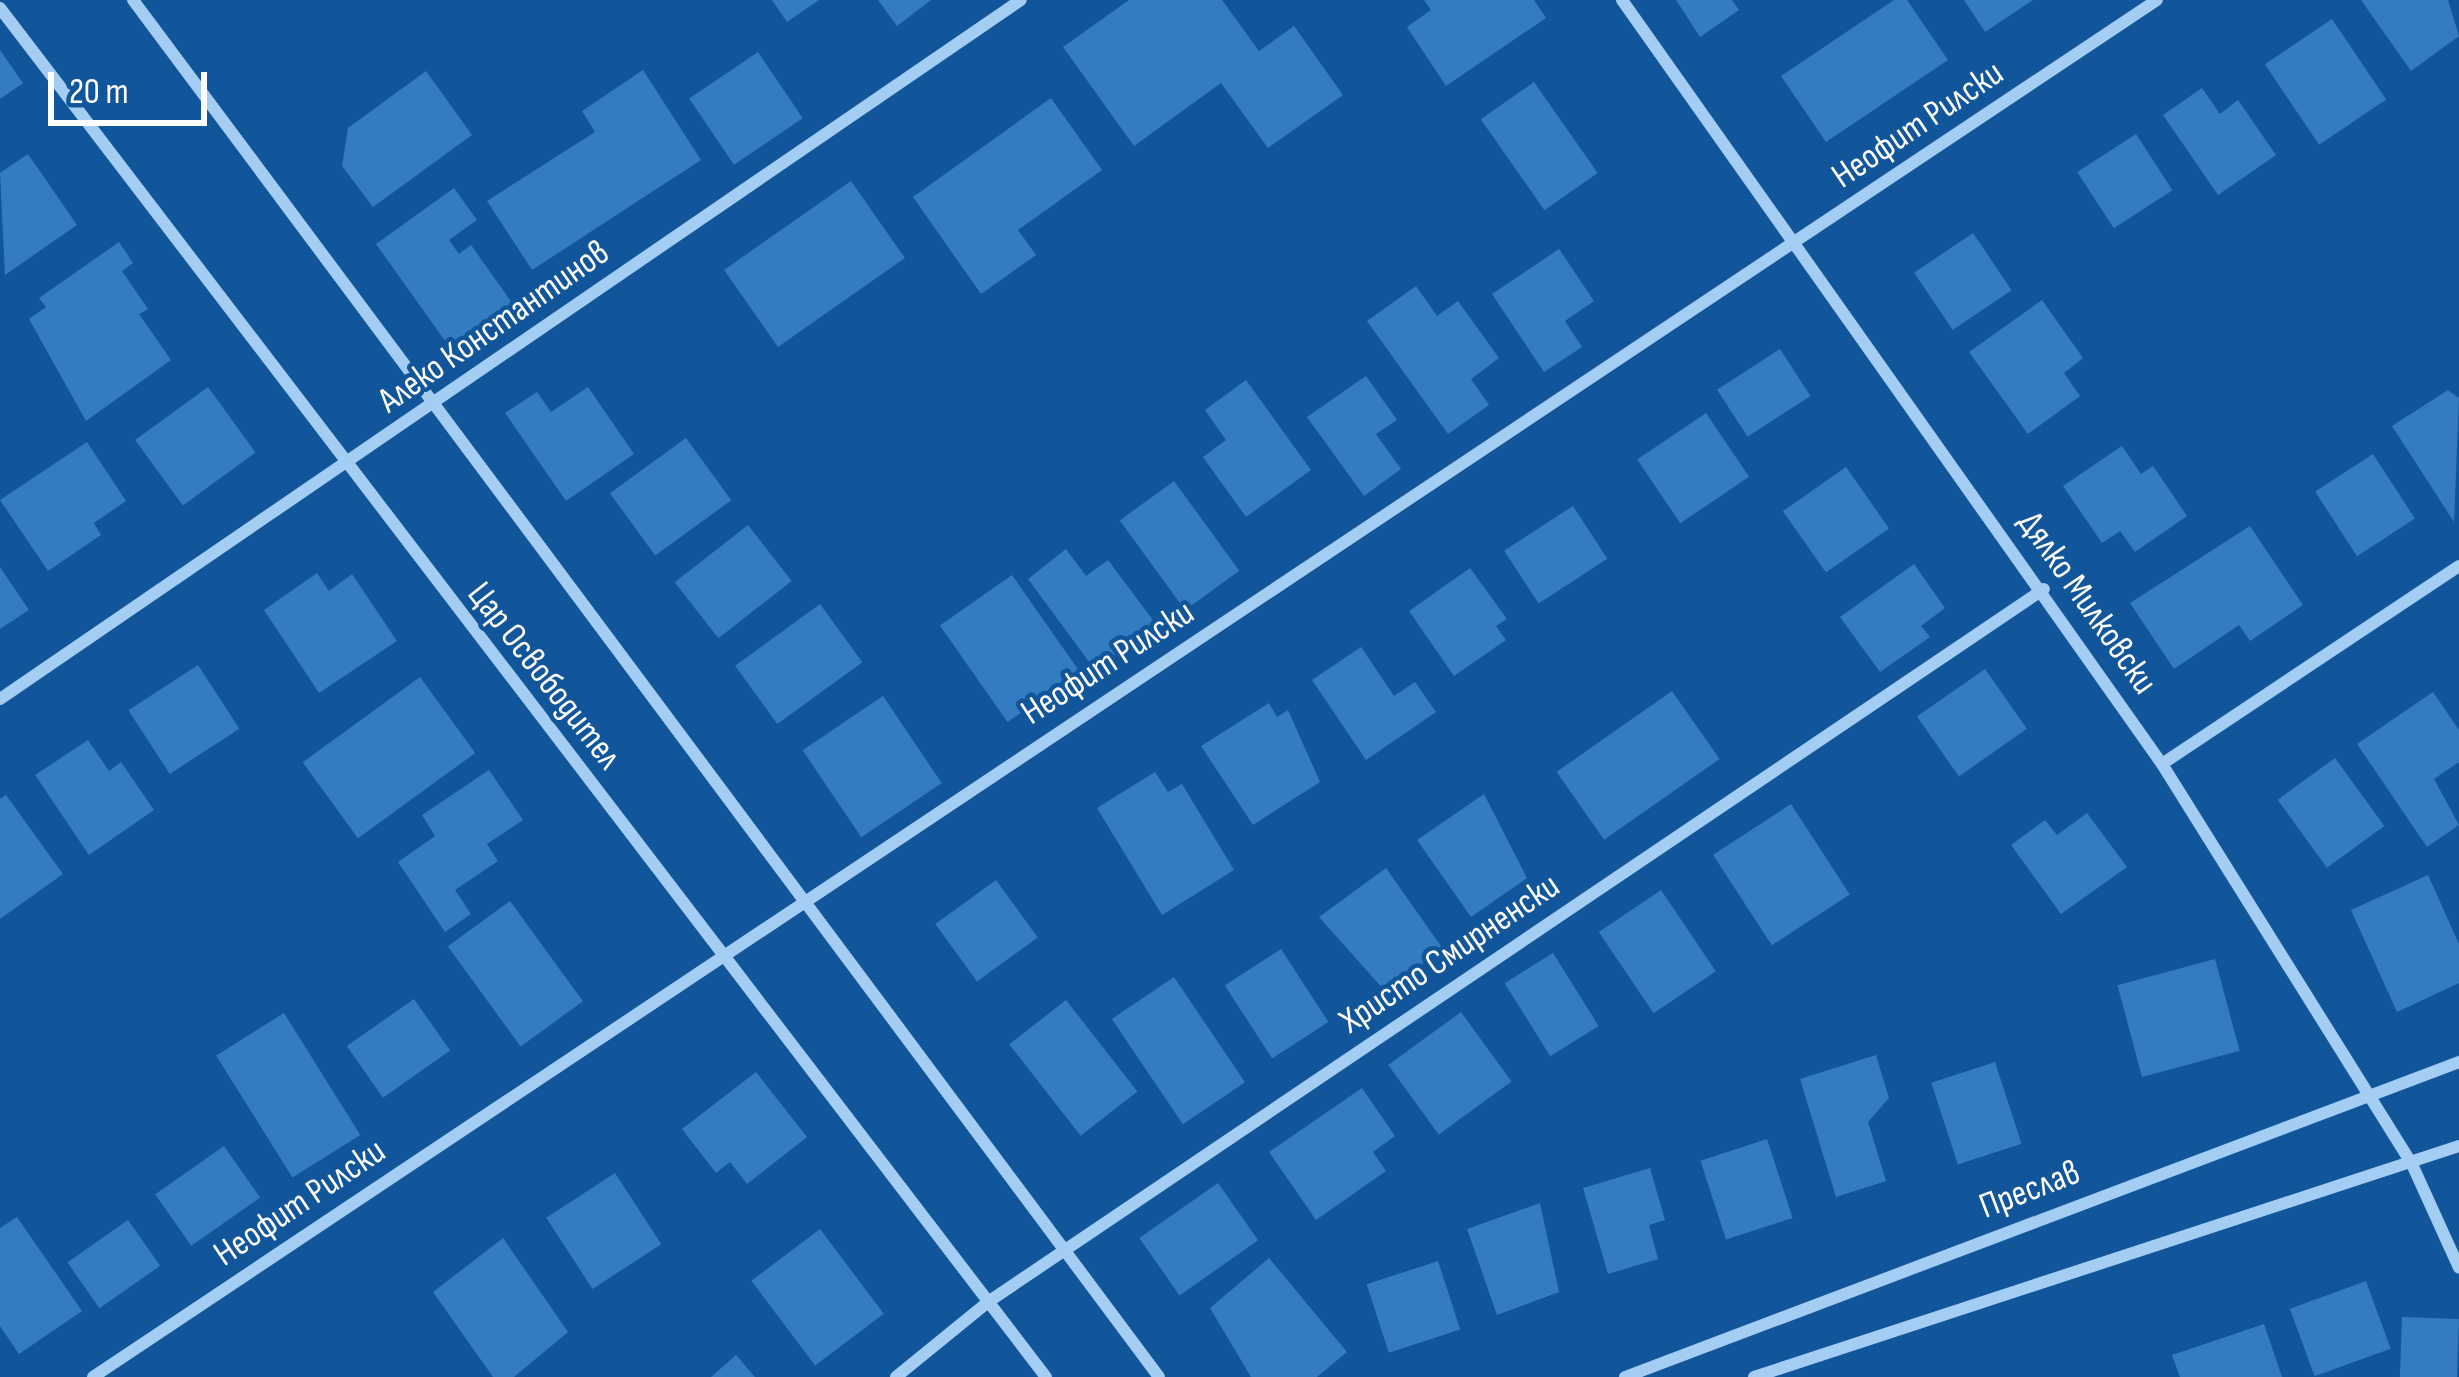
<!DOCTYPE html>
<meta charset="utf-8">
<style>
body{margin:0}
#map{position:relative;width:2459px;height:1377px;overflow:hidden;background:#11559a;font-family:"Sofia Sans Condensed",sans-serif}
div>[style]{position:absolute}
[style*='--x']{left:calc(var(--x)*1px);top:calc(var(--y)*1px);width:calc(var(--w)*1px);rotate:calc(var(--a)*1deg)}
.building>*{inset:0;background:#347cc1;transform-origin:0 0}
.minor>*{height:12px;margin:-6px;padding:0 6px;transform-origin:6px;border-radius:6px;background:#a4cdf4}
span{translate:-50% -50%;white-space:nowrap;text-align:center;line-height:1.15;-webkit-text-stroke:9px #11559a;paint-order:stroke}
.street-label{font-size:36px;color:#fff}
.scale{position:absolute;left:48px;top:72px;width:159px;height:54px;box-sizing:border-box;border:6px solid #fff;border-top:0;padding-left:15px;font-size:36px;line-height:42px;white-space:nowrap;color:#fff;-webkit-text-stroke:9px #11559a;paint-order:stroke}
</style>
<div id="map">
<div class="building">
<div style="clip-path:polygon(772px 0,819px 0,787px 22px)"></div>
<div style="clip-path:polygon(878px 0,931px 0,897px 26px)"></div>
<div style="clip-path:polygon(1129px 0,1222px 0,1259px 51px,1294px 26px,1343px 95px,1268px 148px,1221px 83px,1134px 146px,1063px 47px)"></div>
<div style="clip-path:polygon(1424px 0,1534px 0,1546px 18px,1446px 86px,1407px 27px,1431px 10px)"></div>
<div style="clip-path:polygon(1676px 0,1732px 0,1739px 10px,1700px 37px)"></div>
<div style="clip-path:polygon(1894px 0,1907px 0,1948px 60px,1826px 142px,1781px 76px)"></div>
<div style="clip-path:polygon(1964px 0,2033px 0,1985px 32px)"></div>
<div style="clip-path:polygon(2361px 0,2448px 0,2459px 36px,2411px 71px)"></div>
<div style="left:2332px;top:19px;width:97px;height:81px;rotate:56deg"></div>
<div style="clip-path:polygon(0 50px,23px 83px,0 99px)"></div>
<div style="left:758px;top:52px;width:80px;height:83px;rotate:56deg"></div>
<div style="clip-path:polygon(643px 70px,701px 160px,532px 270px,487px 201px,595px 132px,582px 111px)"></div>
<div style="clip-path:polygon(426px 71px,472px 135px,373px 207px,342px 166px,348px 128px)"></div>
<div style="left:1534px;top:82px;width:111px;height:65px;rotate:55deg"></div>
<div style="clip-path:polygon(2202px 88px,2220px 114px,2238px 100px,2276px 155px,2218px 195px,2163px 115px)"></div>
<div style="clip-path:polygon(1051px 98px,1102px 170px,1018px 230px,1036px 255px,981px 294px,913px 197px)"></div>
<div style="left:2136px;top:134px;width:67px;height:70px;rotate:57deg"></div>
<div style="clip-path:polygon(28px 154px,77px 225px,5px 275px,0 173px)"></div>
<div style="left:851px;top:181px;width:94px;height:155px;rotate:55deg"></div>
<div style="clip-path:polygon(454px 188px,477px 220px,449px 240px,459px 254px,471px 245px,522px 317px,460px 362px,376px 244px)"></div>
<div style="left:1973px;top:233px;width:69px;height:71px;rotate:56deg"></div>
<div style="clip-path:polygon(119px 242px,133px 263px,122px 271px,148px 309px,139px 314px,171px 360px,86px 421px,29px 319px,46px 307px,39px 298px)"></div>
<div style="clip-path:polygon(1559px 249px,1594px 301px,1565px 321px,1582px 347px,1544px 372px,1492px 294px)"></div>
<div style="clip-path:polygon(1416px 286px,1437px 316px,1458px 301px,1499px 358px,1471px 379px,1489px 405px,1448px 434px,1367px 321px)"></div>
<div style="clip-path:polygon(2042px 300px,2083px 358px,2064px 373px,2080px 396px,2028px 434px,1969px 352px)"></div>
<div style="left:1780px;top:349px;width:56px;height:75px;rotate:57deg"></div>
<div style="clip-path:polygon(1366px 376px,1397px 420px,1376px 434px,1401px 469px,1364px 496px,1307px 417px)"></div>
<div style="clip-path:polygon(1246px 380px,1311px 470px,1246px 517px,1203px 457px,1226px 440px,1205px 410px)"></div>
<div style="left:208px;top:387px;width:81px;height:90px;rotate:54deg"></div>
<div style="clip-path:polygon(588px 387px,634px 454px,566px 501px,505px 413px,537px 392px,551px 412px)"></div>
<div style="clip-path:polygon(2448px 390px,2459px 398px,2454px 522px,2392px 426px)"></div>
<div style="left:1706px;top:413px;width:77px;height:83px;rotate:56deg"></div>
<div style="left:686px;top:438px;width:77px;height:94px;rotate:54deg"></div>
<div style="clip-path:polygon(87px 442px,126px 501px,94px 523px,101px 535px,48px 571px,0 500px)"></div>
<div style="clip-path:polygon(2122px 446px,2141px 474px,2153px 466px,2187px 516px,2135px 552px,2120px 531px,2102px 543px,2063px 486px)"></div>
<div style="left:2373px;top:454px;width:77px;height:69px;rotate:57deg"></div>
<div style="left:1846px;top:467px;width:75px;height:77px;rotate:55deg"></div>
<div style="left:1174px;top:481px;width:111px;height:67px;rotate:54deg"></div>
<div style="left:1573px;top:506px;width:63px;height:82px;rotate:57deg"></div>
<div style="left:748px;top:525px;width:71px;height:93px;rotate:52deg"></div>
<div style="clip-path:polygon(2250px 526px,2303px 605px,2250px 641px,2239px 625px,2174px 669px,2130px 603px)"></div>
<div style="clip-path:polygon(1066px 549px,1086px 576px,1108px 560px,1156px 624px,1095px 670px,1028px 579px)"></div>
<div style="clip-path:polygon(1914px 564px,1945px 608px,1921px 626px,1930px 637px,1880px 672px,1840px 617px)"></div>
<div style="clip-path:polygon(0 567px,29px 610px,0 629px)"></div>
<div style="clip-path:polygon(1470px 568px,1507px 619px,1496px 626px,1506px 640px,1454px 676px,1409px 611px)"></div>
<div style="clip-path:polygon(317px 573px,329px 591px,352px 574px,397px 641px,319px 693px,264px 610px)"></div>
<div style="left:1012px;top:575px;width:118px;height:88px;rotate:55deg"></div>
<div style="left:820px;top:604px;width:72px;height:105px;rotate:54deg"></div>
<div style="clip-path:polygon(1361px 647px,1394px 696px,1415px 682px,1436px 712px,1366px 760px,1312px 680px)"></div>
<div style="left:198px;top:665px;width:76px;height:83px;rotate:57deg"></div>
<div style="left:1985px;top:669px;width:73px;height:83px;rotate:55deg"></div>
<div style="left:420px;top:677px;width:94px;height:145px;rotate:54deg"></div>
<div style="left:1672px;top:691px;width:83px;height:141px;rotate:55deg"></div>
<div style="clip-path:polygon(2433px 692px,2459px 730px,2459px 762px,2434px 779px,2459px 825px,2427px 847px,2357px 744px)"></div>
<div style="left:883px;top:696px;width:105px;height:97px;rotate:56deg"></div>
<div style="clip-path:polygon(1269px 703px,1277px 717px,1288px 710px,1320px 782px,1253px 825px,1201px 746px)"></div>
<div style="clip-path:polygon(88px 740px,109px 771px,121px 762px,154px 810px,89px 855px,35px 775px)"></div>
<div style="left:2335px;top:758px;width:84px;height:71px;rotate:54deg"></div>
<div style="clip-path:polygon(489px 770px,523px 820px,487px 844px,498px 861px,455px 890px,471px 914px,445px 932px,398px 862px,435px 836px,422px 815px)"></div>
<div style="clip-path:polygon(1155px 772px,1168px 792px,1182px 784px,1234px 870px,1162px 915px,1097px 808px)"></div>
<div style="clip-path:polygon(1484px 794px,1527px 878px,1471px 917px,1417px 840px)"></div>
<div style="clip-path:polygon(6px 795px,63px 874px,0 919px,0 799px)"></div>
<div style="left:1791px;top:804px;width:108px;height:93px;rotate:57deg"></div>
<div style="clip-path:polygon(2087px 813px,2127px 867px,2061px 914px,2011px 845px,2045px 820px,2057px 835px)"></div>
<div style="clip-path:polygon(1386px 868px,1443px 949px,1385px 991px,1319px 917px)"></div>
<div style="clip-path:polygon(2428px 875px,2459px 944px,2459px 983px,2397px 1012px,2351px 910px)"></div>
<div style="left:996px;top:880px;width:71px;height:75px;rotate:54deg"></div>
<div style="left:1661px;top:890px;width:98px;height:75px;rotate:56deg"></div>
<div style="left:510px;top:901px;width:124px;height:77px;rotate:54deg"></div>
<div style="left:1281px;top:949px;width:87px;height:67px;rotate:57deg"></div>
<div style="left:1553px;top:953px;width:86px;height:57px;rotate:58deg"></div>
<div style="left:2215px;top:959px;width:95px;height:101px;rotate:75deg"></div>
<div style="left:1174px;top:977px;width:127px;height:75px;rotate:56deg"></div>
<div style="left:414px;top:999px;width:63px;height:82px;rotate:55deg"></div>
<div style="left:1066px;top:1000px;width:116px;height:72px;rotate:52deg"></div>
<div style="left:1461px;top:1012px;width:86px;height:90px;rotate:54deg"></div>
<div style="left:284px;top:1013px;width:144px;height:80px;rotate:58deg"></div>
<div style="clip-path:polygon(1876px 1055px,1889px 1098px,1868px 1122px,1886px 1181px,1836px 1197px,1800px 1079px)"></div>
<div style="left:1995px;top:1062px;width:86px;height:67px;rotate:72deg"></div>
<div style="clip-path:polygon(756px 1072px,807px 1137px,747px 1184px,730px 1162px,716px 1173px,682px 1129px)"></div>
<div style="clip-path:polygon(1362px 1088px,1395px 1136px,1373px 1152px,1386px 1171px,1316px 1220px,1269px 1152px)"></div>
<div style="left:1767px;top:1139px;width:83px;height:70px;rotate:72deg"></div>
<div style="left:224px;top:1146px;width:63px;height:84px;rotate:55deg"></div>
<div style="clip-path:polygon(1650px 1168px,1665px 1220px,1649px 1225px,1658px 1259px,1608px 1274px,1583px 1188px)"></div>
<div style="left:615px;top:1173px;width:85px;height:82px;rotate:57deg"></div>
<div style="left:1218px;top:1183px;width:70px;height:96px;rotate:55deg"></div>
<div style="clip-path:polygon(1540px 1203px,1559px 1292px,1497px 1315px,1467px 1229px)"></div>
<div style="clip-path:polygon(17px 1217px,82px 1311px,19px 1354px,0 1326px,0 1228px)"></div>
<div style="left:128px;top:1220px;width:56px;height:74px;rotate:55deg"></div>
<div style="left:820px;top:1229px;width:106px;height:86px;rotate:53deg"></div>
<div style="clip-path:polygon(503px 1238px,568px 1332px,514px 1377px,493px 1377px,433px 1292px)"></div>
<div style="clip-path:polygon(1269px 1258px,1347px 1352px,1317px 1377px,1251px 1377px,1210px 1308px)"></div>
<div style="left:1438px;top:1261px;width:72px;height:75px;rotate:72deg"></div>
<div style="left:2366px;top:1281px;width:72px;height:81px;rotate:70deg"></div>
<div style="left:2402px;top:1317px;width:57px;height:60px;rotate:2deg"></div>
<div style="clip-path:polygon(2264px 1324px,2282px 1377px,2180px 1377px,2172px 1355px)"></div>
<div style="clip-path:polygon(736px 1355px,755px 1377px,711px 1377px)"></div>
</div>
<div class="minor">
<div style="--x:133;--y:0;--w:1717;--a:53.31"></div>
<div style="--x:1622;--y:0;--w:936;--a:54.75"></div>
<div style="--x:2162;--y:764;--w:469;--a:58"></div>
<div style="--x:2411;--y:1162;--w:116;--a:65.6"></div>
<div style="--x:0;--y:8;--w:1723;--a:52.62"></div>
<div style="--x:0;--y:699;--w:1237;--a:-34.4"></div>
<div style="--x:2162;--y:764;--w:357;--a:-33.7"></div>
<div style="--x:93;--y:1377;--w:2481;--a:-33.71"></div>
<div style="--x:896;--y:1377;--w:119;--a:-39.2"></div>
<div style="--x:988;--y:1302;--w:1274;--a:-34.03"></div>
<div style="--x:1625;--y:1377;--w:892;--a:-20.69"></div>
<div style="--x:1754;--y:1377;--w:742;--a:-18.14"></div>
</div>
<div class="street-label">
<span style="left:1918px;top:125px;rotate:-34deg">Неофит Рилски</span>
<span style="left:494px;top:327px;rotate:-35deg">Алеко Константинов</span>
<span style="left:2087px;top:603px;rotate:55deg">Дялко Милковски</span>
<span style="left:1108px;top:663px;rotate:-33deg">Неофит Рилски</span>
<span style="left:544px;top:676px;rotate:52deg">Цар Освободител</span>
<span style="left:1450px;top:954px;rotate:-34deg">Христо Смирненски</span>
<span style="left:2030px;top:1190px;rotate:-21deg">Преслав</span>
<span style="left:300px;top:1203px;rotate:-34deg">Неофит Рилски</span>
</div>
<div class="scale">20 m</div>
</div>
